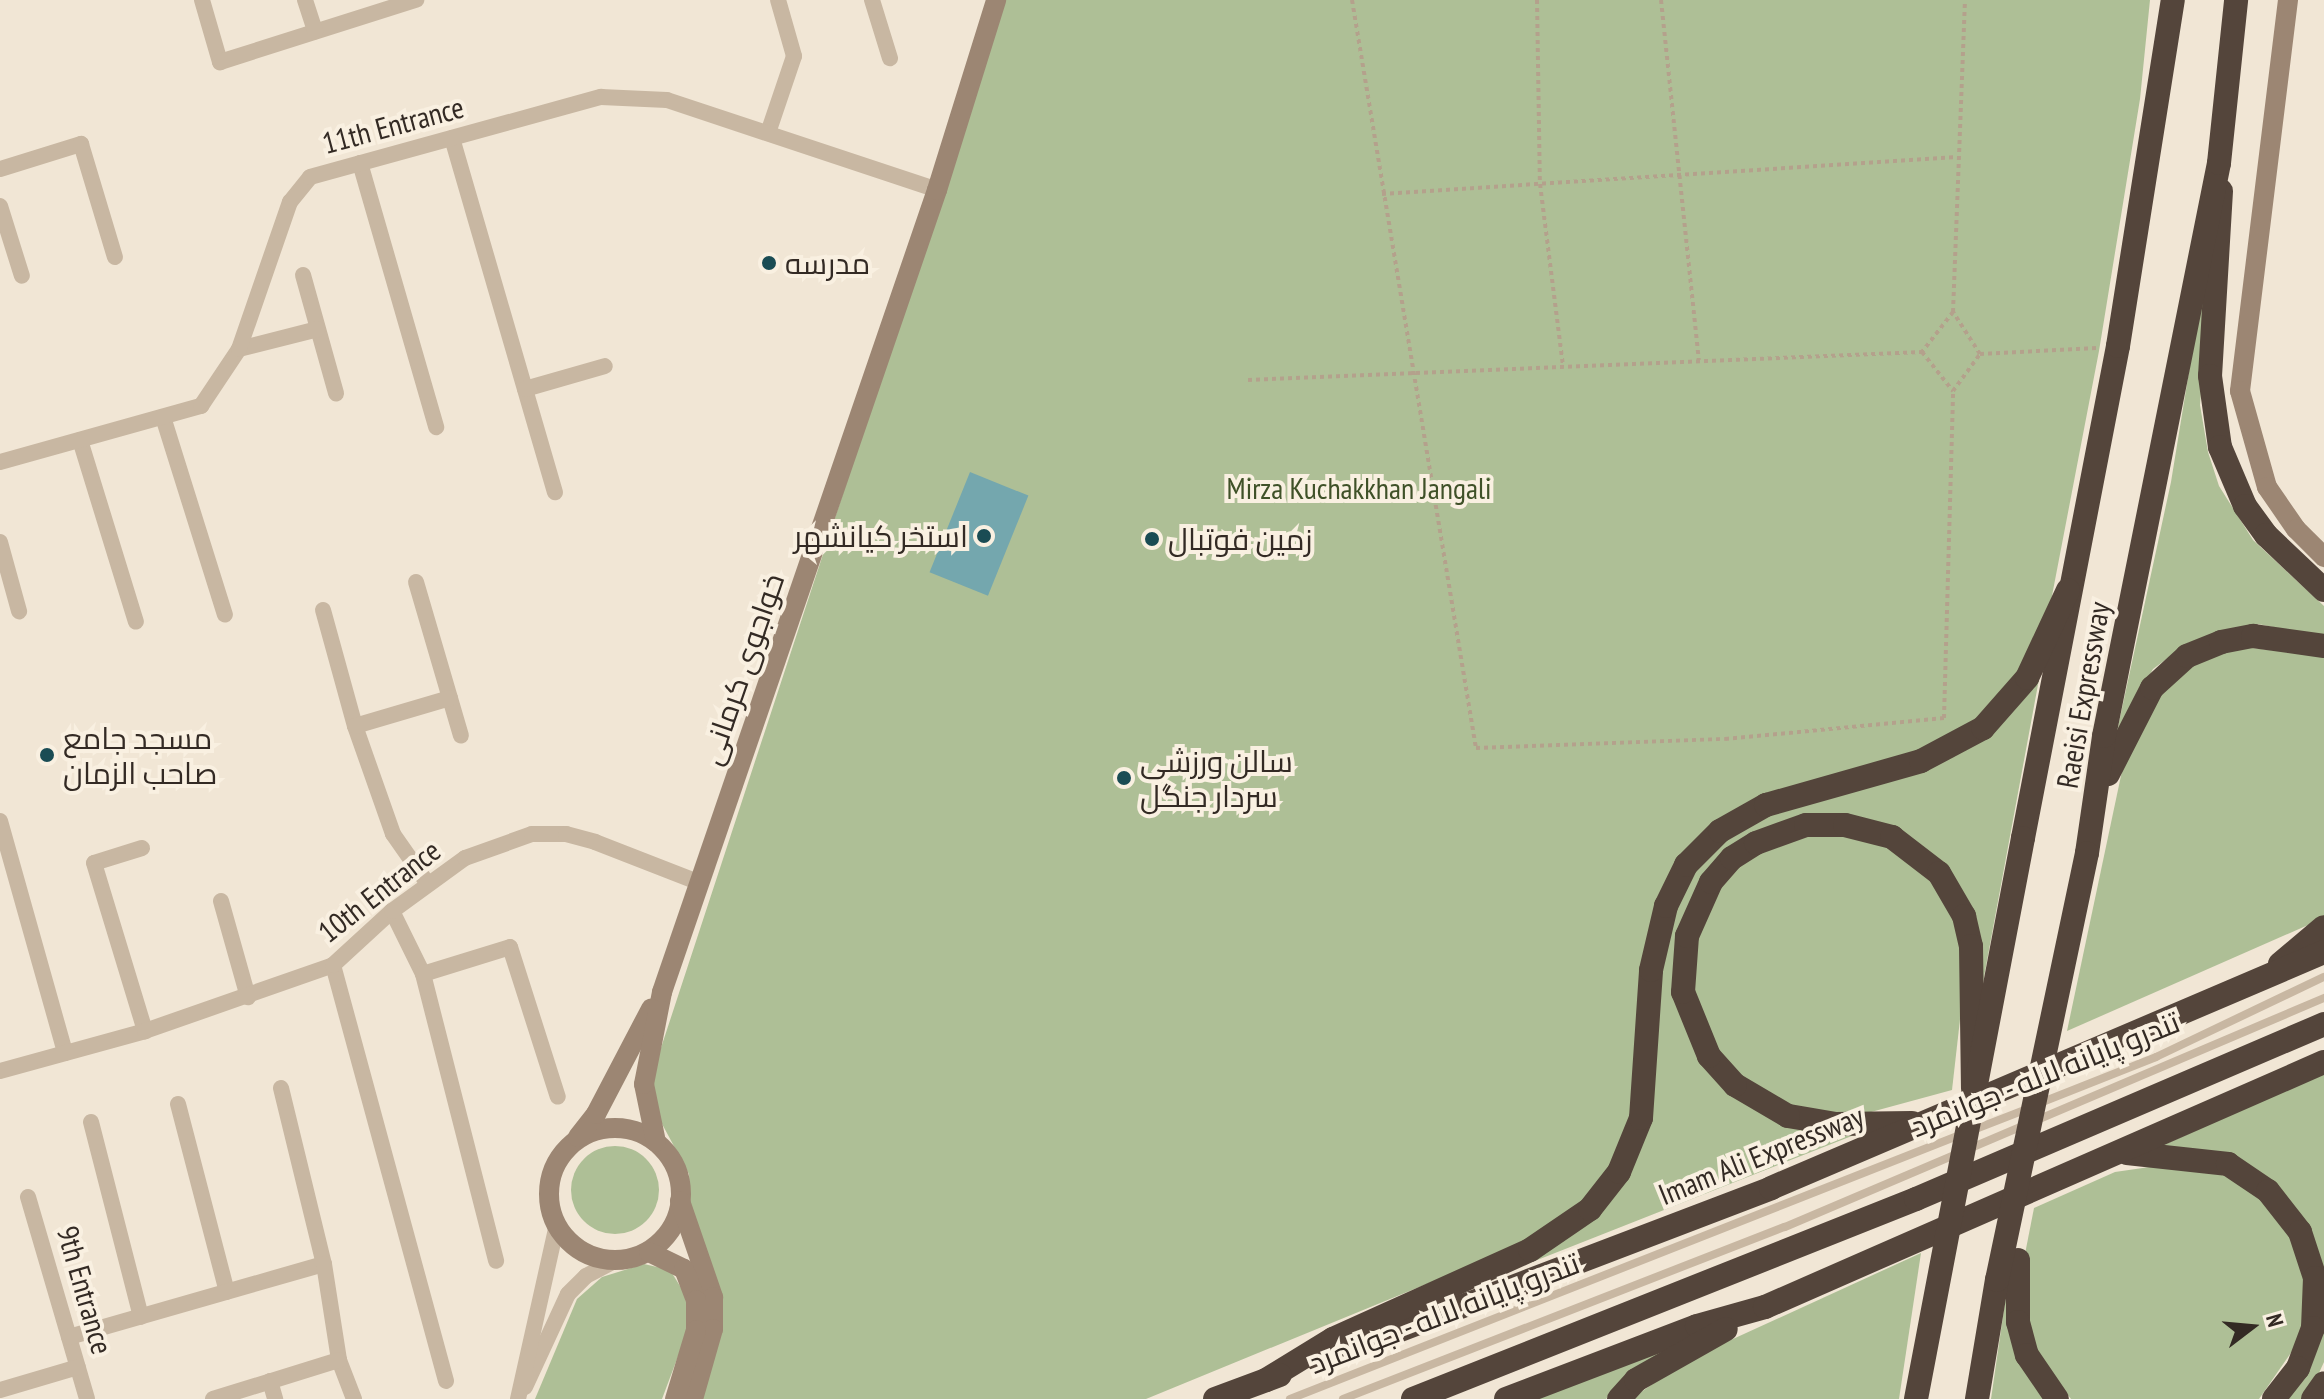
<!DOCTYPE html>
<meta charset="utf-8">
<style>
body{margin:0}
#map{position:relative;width:2324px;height:1399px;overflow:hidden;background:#f1e6d5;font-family:"PT Sans Narrow",Cairo,sans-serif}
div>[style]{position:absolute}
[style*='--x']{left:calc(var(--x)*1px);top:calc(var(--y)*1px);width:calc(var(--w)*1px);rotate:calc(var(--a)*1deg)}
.green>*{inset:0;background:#aebf96}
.round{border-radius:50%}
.water>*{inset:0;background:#74a7ae;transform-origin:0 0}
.path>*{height:4px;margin-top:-2px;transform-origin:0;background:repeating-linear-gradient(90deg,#b4a18c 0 4px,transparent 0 8px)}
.lane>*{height:8px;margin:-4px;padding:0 4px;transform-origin:4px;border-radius:4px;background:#c8b7a2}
.street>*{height:16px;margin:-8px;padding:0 8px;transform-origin:8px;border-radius:8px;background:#c8b7a2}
.secondary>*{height:20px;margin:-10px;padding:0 10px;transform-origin:10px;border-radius:10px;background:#9c8673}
.secondary>.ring{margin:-10px;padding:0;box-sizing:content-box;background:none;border:20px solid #9c8673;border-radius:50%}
.highway>*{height:24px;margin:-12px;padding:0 12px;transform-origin:12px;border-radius:12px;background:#54453b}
.highway-bridge>*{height:24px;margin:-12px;padding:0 12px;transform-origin:12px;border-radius:12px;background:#54453b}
.dots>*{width:22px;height:22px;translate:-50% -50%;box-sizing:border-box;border:4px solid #f9f0e1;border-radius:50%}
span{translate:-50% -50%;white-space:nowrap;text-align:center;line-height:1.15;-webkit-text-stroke:8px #f9f0e1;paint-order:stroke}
.street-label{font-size:30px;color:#332a24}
.poi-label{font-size:30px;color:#332a24}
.left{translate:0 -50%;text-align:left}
.right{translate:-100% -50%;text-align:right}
.park-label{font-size:30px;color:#3f5128}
.north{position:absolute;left:2212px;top:1287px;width:80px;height:80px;-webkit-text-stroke:6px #f9f0e1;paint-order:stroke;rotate:74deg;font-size:22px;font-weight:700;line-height:32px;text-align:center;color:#332a24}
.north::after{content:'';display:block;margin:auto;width:28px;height:36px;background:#332a24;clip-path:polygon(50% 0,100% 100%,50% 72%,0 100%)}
</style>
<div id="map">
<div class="green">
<div style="clip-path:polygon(1005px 0,2150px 0,2140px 99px,2099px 351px,2051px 601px,2039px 636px,1999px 701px,1945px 742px,1847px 773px,1684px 856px,1639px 1090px,1617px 1160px,1581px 1207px,1512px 1249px,1146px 1399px,699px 1399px,689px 1174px,661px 1122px,653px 1091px,656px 1063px)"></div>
<div style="clip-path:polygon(2214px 218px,2200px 405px,2208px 452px,2219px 486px,2253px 540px,2324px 606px,2324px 637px,2258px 624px,2188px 643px,2153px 669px,2116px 736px,2171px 482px)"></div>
<div style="clip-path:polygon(2234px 646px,2324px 656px,2324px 918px,2067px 1031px,2126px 752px,2145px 710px,2178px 672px)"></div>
<div style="clip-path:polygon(2042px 663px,1974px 1031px,1979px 974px,1922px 845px,1766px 828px,1676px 944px,1728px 1091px,1867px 1130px,1398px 1315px,1618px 1187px,1656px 973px,1676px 900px,1713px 846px,1760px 817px,1933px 765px)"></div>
<div style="clip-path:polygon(1848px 833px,1906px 855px,1951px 904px,1967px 958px,1952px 1090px,1860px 1115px,1797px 1112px,1725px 1065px,1691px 1000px,1691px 959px,1705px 907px,1737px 863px,1794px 836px)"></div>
<div style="clip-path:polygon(2324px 1072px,2324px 1285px,2272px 1180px,2229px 1153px,2157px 1148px)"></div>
<div class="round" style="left:571px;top:1146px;width:88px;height:88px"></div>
<div style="clip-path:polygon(2177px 1163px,2233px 1178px,2277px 1211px,2302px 1257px,2305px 1319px,2297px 1344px,2259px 1399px,2071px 1399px,2034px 1351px,2024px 1318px,2025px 1254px,2034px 1208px,2115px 1172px)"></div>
<div style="clip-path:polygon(1921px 1253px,1899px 1399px,1631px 1399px,1687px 1360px)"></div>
<div style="clip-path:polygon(2011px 1261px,2044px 1399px,1991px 1399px)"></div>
<div style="clip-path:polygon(644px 1264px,670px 1270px,685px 1294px,689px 1327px,662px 1399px,535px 1399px,577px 1299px,602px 1277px)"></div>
<div style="clip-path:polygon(2324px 1315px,2324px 1362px,2313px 1386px,2305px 1399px,2287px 1399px)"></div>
<div style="clip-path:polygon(1713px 1328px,1633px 1370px,1606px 1399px,1525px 1399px)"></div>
</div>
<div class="water">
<div style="left:970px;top:472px;width:63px;height:108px;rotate:22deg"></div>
</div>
<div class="path">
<div style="--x:1352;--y:0;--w:758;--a:80.59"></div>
<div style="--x:1476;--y:748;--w:249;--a:-2.1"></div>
<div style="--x:1725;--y:739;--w:220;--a:-5.5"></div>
<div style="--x:1944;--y:718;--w:327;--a:-88.4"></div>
<div style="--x:1537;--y:0;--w:184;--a:89.1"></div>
<div style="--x:1540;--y:184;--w:183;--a:82.8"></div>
<div style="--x:1661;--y:0;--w:362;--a:84"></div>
<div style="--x:1382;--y:194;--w:576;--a:-3.68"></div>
<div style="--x:1953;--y:312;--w:51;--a:127.8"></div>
<div style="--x:1922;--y:352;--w:50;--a:51.5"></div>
<div style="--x:1953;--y:391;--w:46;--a:-53.9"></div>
<div style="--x:1980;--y:354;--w:50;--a:-122.7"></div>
<div style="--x:1953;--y:312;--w:312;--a:-87.8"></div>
<div style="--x:1980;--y:354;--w:117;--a:-2.9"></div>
<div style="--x:1248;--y:380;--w:675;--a:-2.38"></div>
</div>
<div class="lane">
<div style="--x:2040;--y:1103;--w:125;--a:-21.6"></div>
<div style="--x:2156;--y:1057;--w:186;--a:-25.5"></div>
<div style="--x:1973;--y:1130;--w:58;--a:-21.3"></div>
<div style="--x:1290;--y:1399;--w:720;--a:-21.51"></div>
<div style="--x:1343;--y:1399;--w:474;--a:-21.3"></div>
<div style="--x:1785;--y:1227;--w:586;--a:-23.02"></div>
</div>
<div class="street">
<div style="--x:202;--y:0;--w:65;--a:73.8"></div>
<div style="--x:220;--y:62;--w:206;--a:-17.6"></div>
<div style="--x:305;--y:0;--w:33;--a:72"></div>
<div style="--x:872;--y:0;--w:61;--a:72.8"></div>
<div style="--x:768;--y:133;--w:81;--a:-71.3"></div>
<div style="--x:794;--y:56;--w:58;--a:-105.9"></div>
<div style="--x:452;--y:138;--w:369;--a:73.8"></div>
<div style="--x:360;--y:163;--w:275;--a:73.9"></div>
<div style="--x:0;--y:169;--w:85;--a:-17.2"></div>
<div style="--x:81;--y:144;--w:118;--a:73.3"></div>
<div style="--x:0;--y:206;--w:73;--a:72.6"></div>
<div style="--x:303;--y:275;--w:123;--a:74.4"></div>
<div style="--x:239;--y:349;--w:81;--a:-14.2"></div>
<div style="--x:525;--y:389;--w:83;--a:-16"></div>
<div style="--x:163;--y:417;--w:207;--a:72.6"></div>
<div style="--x:80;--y:440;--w:190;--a:72.9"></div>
<div style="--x:0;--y:462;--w:209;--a:-15.6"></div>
<div style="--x:201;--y:406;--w:69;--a:-56.3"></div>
<div style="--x:239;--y:349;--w:156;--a:-70.9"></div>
<div style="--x:290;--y:202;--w:32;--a:-51"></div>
<div style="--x:310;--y:177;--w:302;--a:-15.4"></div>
<div style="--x:601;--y:97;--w:66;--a:2.6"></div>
<div style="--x:667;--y:100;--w:285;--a:18.4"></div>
<div style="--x:0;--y:542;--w:72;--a:74.6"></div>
<div style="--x:416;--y:582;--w:160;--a:73.7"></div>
<div style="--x:323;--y:610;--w:120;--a:74.6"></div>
<div style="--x:355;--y:726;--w:114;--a:70.6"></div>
<div style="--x:393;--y:834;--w:61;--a:55"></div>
<div style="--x:355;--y:726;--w:99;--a:-16.4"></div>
<div style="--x:0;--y:821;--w:241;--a:74.3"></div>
<div style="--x:142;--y:848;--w:50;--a:162.6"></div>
<div style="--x:94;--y:863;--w:176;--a:73.1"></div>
<div style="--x:221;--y:901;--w:100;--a:74.3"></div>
<div style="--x:392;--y:911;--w:70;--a:63.8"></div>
<div style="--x:423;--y:974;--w:296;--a:75.7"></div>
<div style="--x:333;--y:965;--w:431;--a:74.8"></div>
<div style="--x:423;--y:974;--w:91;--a:-17.2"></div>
<div style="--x:510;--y:947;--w:157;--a:72.3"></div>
<div style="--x:0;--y:1071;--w:150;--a:-15.4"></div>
<div style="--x:145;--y:1031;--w:199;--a:-19.3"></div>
<div style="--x:333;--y:965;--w:80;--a:-42.5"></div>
<div style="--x:392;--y:911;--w:90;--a:-36"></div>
<div style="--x:465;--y:858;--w:71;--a:-19.7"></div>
<div style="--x:532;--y:834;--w:34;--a:0"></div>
<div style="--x:566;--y:834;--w:30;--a:15"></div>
<div style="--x:595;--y:842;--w:113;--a:21.3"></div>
<div style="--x:281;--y:1088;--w:181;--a:76.3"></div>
<div style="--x:178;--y:1104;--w:194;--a:75.4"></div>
<div style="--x:91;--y:1122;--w:201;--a:75.6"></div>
<div style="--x:28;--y:1197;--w:210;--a:73.7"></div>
<div style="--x:69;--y:1337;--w:265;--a:-16"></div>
<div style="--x:324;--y:1264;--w:97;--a:81.1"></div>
<div style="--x:339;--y:1360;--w:42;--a:69"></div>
<div style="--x:270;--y:1381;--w:19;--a:74"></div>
<div style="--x:525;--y:1387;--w:102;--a:-65.2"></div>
<div style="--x:568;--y:1294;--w:25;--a:-45"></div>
<div style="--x:586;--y:1276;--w:32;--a:-28"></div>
<div style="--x:0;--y:1390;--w:81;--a:-16.4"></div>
<div style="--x:213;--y:1399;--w:132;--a:-17.2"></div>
<div style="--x:518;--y:1399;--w:179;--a:-77.4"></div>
</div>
<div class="secondary">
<div style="--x:2288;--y:0;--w:394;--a:97"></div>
<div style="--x:2240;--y:391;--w:100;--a:74.3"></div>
<div style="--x:2267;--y:487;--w:51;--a:55.4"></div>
<div style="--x:2296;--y:529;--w:40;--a:45"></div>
<div class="ring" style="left:549px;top:1128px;width:112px;height:112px"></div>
<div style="--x:578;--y:1137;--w:29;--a:-52"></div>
<div style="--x:596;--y:1114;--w:119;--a:-62.4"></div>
<div style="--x:656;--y:1142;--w:59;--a:-101.7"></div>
<div style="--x:644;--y:1084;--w:94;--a:-78.9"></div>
<div style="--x:662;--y:992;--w:848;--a:-71.07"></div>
<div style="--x:937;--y:190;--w:199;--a:-72.7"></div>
<div style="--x:680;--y:1201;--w:102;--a:71"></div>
<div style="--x:713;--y:1297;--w:32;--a:90"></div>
<div style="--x:713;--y:1329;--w:73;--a:105.9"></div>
<div style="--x:649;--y:1252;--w:39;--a:26"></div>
<div style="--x:684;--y:1269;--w:33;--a:69"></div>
<div style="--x:696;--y:1300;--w:30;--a:90"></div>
<div style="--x:696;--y:1330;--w:72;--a:106.9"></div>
</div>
<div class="highway">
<div style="--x:2221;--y:191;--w:185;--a:93.4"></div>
<div style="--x:2210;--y:376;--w:72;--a:82"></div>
<div style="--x:2220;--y:447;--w:64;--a:67"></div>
<div style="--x:2245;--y:506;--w:36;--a:54"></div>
<div style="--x:2266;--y:535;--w:80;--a:43.5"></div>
<div style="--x:2108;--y:774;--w:97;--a:-62.9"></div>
<div style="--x:2152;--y:688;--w:47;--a:-42.4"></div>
<div style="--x:2187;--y:656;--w:37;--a:-22"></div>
<div style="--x:2221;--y:642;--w:33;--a:-11"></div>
<div style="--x:2253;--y:636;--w:72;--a:8"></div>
<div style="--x:2023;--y:838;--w:501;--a:-79.07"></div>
<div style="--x:2118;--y:346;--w:350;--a:-81"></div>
<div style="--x:2087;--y:853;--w:118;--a:-81.7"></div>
<div style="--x:2104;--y:736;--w:584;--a:-78.65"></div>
<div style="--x:2219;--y:163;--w:164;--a:-84"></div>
<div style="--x:2280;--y:964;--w:57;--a:-40.1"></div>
<div style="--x:1912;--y:1123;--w:76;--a:179.2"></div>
<div style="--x:1836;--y:1124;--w:49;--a:-170.5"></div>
<div style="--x:1788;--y:1116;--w:61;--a:-149.7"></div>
<div style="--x:1735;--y:1085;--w:39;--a:-132"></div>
<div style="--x:1709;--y:1056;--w:69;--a:-112.1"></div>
<div style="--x:1683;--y:992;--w:56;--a:-85.9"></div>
<div style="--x:1687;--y:936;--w:59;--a:-66"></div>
<div style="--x:1711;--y:882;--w:32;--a:-49"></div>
<div style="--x:1732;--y:858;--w:28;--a:-32"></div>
<div style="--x:1756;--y:843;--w:53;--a:-19.8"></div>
<div style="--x:1806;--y:825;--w:39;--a:0"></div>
<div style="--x:1845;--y:825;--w:49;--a:14.3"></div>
<div style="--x:1892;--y:837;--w:59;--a:37.5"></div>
<div style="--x:1939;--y:873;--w:50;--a:59.8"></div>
<div style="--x:1964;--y:916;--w:31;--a:77"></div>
<div style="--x:1971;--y:946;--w:142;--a:89.2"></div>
<div style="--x:2127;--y:1153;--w:102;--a:6.2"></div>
<div style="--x:2228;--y:1164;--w:48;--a:34"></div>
<div style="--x:2268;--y:1191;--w:52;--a:52"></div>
<div style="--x:2300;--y:1232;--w:48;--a:71.9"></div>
<div style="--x:2315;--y:1278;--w:50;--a:92.3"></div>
<div style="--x:2313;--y:1328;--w:43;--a:110.6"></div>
<div style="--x:2298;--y:1368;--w:39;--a:128"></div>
<div style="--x:2018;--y:1260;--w:62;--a:90"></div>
<div style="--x:2018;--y:1322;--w:34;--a:75"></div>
<div style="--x:2027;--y:1355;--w:53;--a:55.7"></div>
<div style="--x:1319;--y:1361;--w:484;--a:-20.9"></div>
<div style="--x:1771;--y:1188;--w:601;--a:-23.11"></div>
<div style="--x:1266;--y:1380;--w:79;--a:-31.5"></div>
<div style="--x:1333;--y:1339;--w:216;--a:-24.3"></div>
<div style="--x:1530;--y:1250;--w:73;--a:-34.3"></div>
<div style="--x:1590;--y:1209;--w:47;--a:-51.9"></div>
<div style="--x:1619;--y:1172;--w:58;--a:-67.8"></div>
<div style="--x:1641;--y:1118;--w:148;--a:-86.1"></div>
<div style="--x:1651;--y:970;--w:66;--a:-76.8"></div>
<div style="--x:1666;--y:906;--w:46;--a:-64"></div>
<div style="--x:1686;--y:865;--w:48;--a:-45"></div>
<div style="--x:1720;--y:831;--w:53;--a:-29.5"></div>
<div style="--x:1766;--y:805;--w:161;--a:-15.8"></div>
<div style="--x:1921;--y:761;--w:70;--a:-28"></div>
<div style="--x:1983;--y:728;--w:67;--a:-48.7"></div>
<div style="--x:2027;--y:678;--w:97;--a:-65"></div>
<div style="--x:1215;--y:1399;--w:69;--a:-20.3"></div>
<div style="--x:1413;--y:1399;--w:541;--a:-21.68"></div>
<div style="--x:1916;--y:1199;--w:444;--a:-23.2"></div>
<div style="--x:1506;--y:1399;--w:204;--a:-20.9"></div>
<div style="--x:1697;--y:1326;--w:71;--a:-15.6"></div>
<div style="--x:1765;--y:1307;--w:610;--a:-23.67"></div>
<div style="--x:1619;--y:1399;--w:25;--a:-48"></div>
<div style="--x:1636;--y:1380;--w:103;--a:-29.5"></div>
<div style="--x:1977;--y:1399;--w:121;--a:-80.5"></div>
<div style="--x:2313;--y:1399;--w:19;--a:-55"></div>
</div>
<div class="highway-bridge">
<div style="--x:1997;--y:1280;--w:436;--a:-78.1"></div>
<div style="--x:1916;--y:1399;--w:571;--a:-79.2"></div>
</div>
<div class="dots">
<div style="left:769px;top:263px;background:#1a4c54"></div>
<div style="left:984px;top:536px;background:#1a4c54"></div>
<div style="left:1152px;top:539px;background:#1a4c54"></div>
<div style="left:47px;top:755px;background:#1a4c54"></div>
<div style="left:1124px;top:778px;background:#1a4c54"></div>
</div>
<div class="street-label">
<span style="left:393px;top:125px;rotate:-15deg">11th Entrance</span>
<span style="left:742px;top:669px;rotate:-71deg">خواجوی کرمانی</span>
<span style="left:2083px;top:695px;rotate:-80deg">Raeisi Expressway</span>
<span style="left:379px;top:891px;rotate:-38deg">10th Entrance</span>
<span style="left:2045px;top:1074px;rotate:-22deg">تندرو پایانه لاله - جوانمرد</span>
<span style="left:1761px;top:1155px;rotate:-22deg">Imam Ali Expressway</span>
<span style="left:85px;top:1290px;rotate:74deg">9th Entrance</span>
<span style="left:1444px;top:1313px;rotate:-21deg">تندرو پایانه لاله - جوانمرد</span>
</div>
<div class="poi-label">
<span class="left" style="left:785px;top:263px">مدرسه</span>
<span class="right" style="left:968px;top:536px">استخر کیانشهر</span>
<span class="left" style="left:1168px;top:539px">زمین فوتبال</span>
<span class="left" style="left:63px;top:755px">مسجد جامع<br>صاحب الزمان</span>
<span class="left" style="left:1140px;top:778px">سالن ورزشی<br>سردار جنگل</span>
</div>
<div class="park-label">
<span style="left:1359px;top:488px">Mirza Kuchakkhan Jangali</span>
</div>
<div class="north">N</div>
</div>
